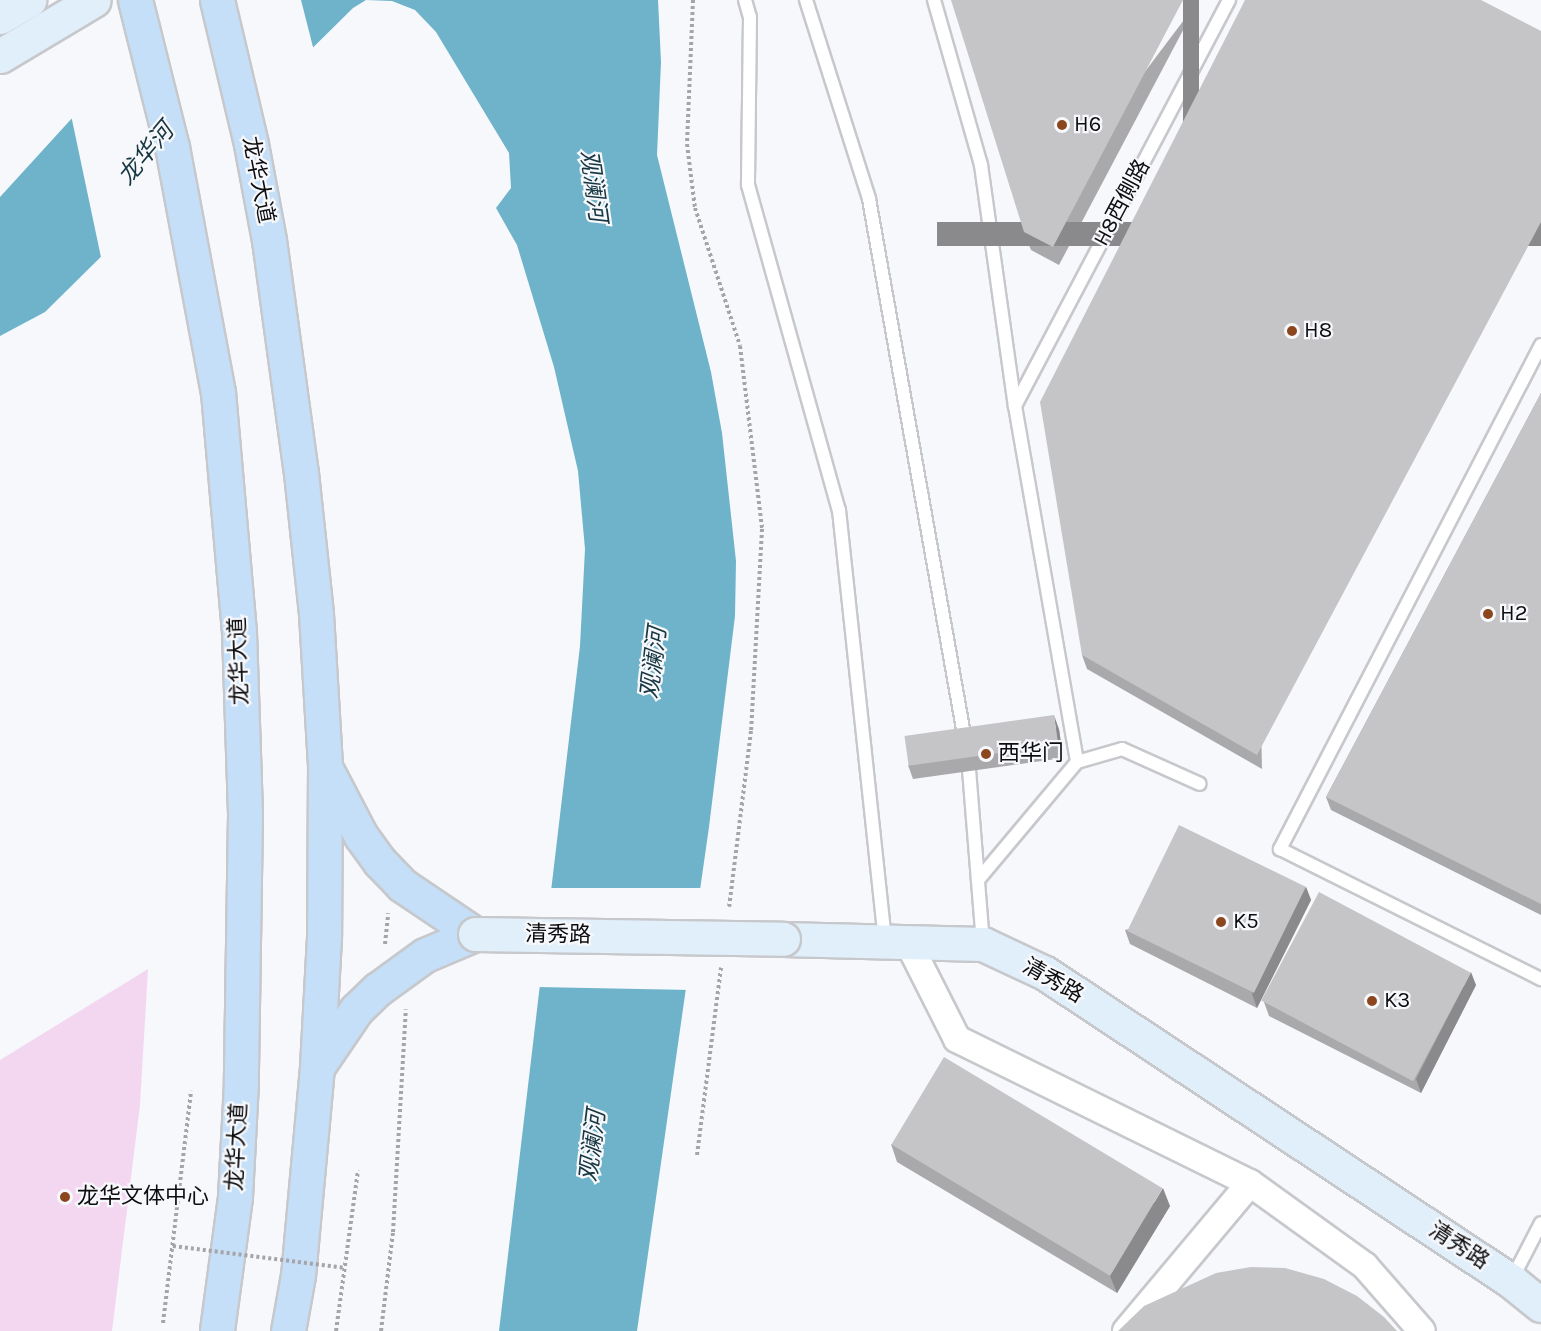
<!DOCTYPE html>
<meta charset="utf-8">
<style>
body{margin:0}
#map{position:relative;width:1541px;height:1331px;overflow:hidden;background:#f7f8fc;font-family:Karla,"Noto Sans SC",sans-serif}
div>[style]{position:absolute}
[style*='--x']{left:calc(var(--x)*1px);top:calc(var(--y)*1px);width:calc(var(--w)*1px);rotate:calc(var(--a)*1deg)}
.green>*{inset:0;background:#f3d7f1}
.water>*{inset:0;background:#6eb3c9}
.pier>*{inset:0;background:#f7f8fc}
.path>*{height:4px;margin-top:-2px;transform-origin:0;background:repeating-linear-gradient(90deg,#a5a5a9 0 3px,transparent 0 6px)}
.roads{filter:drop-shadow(2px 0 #c7c8cc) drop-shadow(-2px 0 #c7c8cc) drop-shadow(0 2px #c7c8cc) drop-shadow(0 -2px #c7c8cc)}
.lane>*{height:12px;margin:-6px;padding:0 6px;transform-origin:6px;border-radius:6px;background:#fff}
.street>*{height:26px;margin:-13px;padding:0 13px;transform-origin:13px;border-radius:13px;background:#fff}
.secondary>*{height:33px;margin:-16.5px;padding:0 16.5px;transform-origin:16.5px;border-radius:16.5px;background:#e1effb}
.primary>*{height:33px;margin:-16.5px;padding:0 16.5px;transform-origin:16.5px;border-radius:16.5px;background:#c4dff7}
.path-bridge>*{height:4px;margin-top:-2px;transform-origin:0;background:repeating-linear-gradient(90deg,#a5a5a9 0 3px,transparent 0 6px)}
.bridges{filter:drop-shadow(2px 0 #c7c8cc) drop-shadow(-2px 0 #c7c8cc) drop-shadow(0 2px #c7c8cc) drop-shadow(0 -2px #c7c8cc)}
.secondary-bridge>*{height:33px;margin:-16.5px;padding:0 16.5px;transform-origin:16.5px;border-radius:16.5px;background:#e1effb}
.wall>*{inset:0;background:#a9a9ab}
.shaded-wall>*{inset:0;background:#8a898b;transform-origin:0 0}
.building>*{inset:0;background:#c5c4c7;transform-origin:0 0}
.dots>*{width:16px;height:16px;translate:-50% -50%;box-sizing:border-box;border:3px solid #f7f8fc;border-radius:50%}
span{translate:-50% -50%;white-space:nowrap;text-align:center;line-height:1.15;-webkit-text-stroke:4.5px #f7f8fc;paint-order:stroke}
.poi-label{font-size:22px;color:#0d0d0f}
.left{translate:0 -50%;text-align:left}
.street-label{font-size:22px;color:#0d0d0f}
.water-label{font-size:24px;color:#163741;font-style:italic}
</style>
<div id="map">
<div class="green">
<div style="clip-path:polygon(148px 969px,140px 1105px,112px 1331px,0 1331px,0 1060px)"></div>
</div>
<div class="water">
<div style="clip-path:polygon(180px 0,658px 0,661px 62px,657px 155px,711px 372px,722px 433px,736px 561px,735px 616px,709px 827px,637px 1331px,499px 1331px,580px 646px,585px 549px,578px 471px,554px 367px,517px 245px,496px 208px,511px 188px,509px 153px,436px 32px,415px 10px,392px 1px,366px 0,353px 8px,45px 312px,0 336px,0 197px)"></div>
</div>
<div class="pier">
<div style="clip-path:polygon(176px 0,301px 0,314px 51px,102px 262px,71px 115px)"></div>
<div style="clip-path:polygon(550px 888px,704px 888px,691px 990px,537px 987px)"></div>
</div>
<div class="path">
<div style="--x:693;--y:0;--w:144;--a:92.4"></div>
<div style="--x:687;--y:144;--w:64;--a:82.9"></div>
<div style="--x:695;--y:208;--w:145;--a:71.9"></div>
<div style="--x:740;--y:346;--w:184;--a:83.1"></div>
<div style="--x:762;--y:529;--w:202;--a:93.1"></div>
<div style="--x:751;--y:731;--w:177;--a:97.1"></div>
<div style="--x:385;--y:944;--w:31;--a:-84"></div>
<div style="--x:697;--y:1155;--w:189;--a:-82.7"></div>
<div style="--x:163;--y:1323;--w:234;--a:-83.1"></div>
<div style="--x:336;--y:1331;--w:162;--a:-82.2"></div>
<div style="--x:381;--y:1331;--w:100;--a:-83.1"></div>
<div style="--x:393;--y:1232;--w:223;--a:-86.7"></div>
</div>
<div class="roads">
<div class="lane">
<div style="--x:745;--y:0;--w:18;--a:74"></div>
<div style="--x:750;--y:17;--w:168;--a:90.7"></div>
<div style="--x:748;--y:185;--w:337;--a:74.4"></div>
<div style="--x:839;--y:510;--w:432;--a:83.9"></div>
<div style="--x:806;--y:0;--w:209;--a:72.4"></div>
<div style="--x:869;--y:199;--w:567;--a:79.94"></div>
<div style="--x:968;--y:757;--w:186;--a:85.4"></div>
<div style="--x:934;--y:0;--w:172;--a:74.1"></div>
<div style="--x:981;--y:165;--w:243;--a:82"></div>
<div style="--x:1015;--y:406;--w:361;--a:80.1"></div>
<div style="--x:1077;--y:762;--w:47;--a:-16.1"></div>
<div style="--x:1122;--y:749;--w:85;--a:24.2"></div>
<div style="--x:1541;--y:345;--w:568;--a:117.38"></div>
<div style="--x:1280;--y:849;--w:292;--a:26.5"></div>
<div style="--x:1015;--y:406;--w:459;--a:-62.2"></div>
<div style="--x:978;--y:880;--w:154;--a:-50"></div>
<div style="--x:1511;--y:1281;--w:65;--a:-62.7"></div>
</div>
<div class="street">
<div style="--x:909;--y:944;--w:106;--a:63.2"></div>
<div style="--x:957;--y:1039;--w:326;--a:26.2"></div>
<div style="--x:1126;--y:1331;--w:193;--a:-50"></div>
<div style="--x:1250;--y:1183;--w:142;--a:35.8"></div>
<div style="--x:1365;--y:1266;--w:86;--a:48.8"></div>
</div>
<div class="secondary">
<div style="--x:0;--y:17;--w:34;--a:-30"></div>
<div style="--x:0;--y:56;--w:109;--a:-30.8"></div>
<div style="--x:783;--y:939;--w:200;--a:1.4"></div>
<div style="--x:983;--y:944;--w:68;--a:25.1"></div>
<div style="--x:1045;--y:973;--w:559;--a:33.46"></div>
<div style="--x:1511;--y:1281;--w:38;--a:39"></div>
</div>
<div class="primary">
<div style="--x:135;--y:0;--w:152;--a:75.9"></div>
<div style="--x:172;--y:147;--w:249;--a:79.4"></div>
<div style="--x:218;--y:392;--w:241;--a:85"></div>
<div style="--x:239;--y:632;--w:183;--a:88.1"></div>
<div style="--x:245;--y:815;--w:267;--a:90.9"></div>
<div style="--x:241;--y:1082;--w:115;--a:93"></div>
<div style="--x:235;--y:1197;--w:135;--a:97.7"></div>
<div style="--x:217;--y:0;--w:148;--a:76.7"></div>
<div style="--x:251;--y:144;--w:98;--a:79.4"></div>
<div style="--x:269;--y:240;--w:235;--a:82.2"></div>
<div style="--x:301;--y:473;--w:142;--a:83.9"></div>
<div style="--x:316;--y:614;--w:152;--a:86.6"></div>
<div style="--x:325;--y:766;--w:171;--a:90.3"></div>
<div style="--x:324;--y:937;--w:130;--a:93.1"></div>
<div style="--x:317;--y:1067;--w:209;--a:95.2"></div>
<div style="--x:298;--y:1275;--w:57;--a:100.1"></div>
<div style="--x:328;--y:773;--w:71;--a:62.4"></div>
<div style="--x:361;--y:836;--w:31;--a:54"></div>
<div style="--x:379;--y:861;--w:33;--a:46"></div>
<div style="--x:402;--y:885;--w:88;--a:33.9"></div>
<div style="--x:318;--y:1066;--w:68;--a:-55.8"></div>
<div style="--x:356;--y:1010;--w:30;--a:-44"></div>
<div style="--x:378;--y:989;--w:58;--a:-35.9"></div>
<div style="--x:425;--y:955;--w:54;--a:-22.8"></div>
</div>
</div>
<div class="path-bridge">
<div style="--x:173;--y:1246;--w:172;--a:7.3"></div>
</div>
<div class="bridges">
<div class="secondary-bridge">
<div style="--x:475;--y:934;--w:308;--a:0.9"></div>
</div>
</div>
<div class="wall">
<div style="clip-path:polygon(1199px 0,1059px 265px,1031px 250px,1024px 232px)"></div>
<div style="clip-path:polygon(1245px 0,1262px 769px,1087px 669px,1082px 655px)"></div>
<div style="clip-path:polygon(1541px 393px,1541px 915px,1331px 810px,1326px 797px)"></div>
<div style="clip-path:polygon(1059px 729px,1063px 758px,913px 779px,908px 765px)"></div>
<div style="clip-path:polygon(1306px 887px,1311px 900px,1257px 1008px,1130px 944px,1125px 930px)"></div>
<div style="clip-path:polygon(1476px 985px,1421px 1093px,1269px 1016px,1264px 1002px)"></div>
<div style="clip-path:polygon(891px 1144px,1170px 1206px,1117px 1293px,897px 1162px)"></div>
</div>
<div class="shaded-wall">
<div style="left:1183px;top:0;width:16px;height:279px"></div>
<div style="left:1541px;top:222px;width:24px;height:604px;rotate:90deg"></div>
<div style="clip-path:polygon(1054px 715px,1059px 729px,1063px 758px,1058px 745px)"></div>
<div style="clip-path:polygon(1306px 887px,1311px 900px,1257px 1008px,1252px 994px)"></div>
<div style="clip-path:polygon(1471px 972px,1476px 985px,1421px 1093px,1416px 1079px)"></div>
<div style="clip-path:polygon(1163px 1188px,1170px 1206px,1117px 1293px,1110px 1276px)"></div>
</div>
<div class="building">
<div style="clip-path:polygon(951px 0,1183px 0,1053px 247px,1024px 232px)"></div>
<div style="clip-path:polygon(1245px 0,1481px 0,1541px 31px,1541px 222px,1257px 755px,1082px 655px,1040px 402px)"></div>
<div style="clip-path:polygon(1541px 393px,1541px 904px,1326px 797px)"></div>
<div style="left:1054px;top:715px;width:30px;height:151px;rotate:82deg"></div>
<div style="left:1179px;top:825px;width:141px;height:118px;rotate:26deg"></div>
<div style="left:1319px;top:892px;width:172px;height:123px;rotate:28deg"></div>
<div style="left:944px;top:1057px;width:255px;height:102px;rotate:31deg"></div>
<div style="clip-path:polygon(1251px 1267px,1285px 1268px,1324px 1279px,1357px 1296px,1384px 1317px,1397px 1331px,1118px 1331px,1144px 1306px,1216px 1273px)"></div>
</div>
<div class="dots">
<div style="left:1062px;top:125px;background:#8b461d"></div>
<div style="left:1292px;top:331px;background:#8b461d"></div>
<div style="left:1488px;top:614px;background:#8b461d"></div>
<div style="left:986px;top:754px;background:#8b461d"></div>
<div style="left:1221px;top:922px;background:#8b461d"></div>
<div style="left:1372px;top:1001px;background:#8b461d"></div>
<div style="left:65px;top:1197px;background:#8b461d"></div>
</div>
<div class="poi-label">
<span class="left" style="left:1074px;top:125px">H6</span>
<span class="left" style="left:1304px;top:331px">H8</span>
<span class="left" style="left:1500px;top:614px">H2</span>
<span class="left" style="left:998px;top:754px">西华门</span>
<span class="left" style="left:1233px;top:922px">K5</span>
<span class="left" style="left:1384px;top:1001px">K3</span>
<span class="left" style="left:77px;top:1197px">龙华文体中心</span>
</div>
<div class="street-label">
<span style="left:258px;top:180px;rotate:79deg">龙华大道</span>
<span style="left:1122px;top:203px;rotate:-62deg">H8西側路</span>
<span style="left:239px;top:661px;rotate:-92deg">龙华大道</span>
<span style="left:558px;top:935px;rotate:1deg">清秀路</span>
<span style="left:1053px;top:981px;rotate:30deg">清秀路</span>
<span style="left:237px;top:1147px;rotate:-87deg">龙华大道</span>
<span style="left:1459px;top:1246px;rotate:33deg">清秀路</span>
</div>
<div class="water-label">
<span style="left:146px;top:154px;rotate:-50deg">龙华河</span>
<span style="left:593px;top:186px;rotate:82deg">观澜河</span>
<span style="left:654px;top:663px;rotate:-83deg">观澜河</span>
<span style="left:593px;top:1146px;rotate:-83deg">观澜河</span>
</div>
</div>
